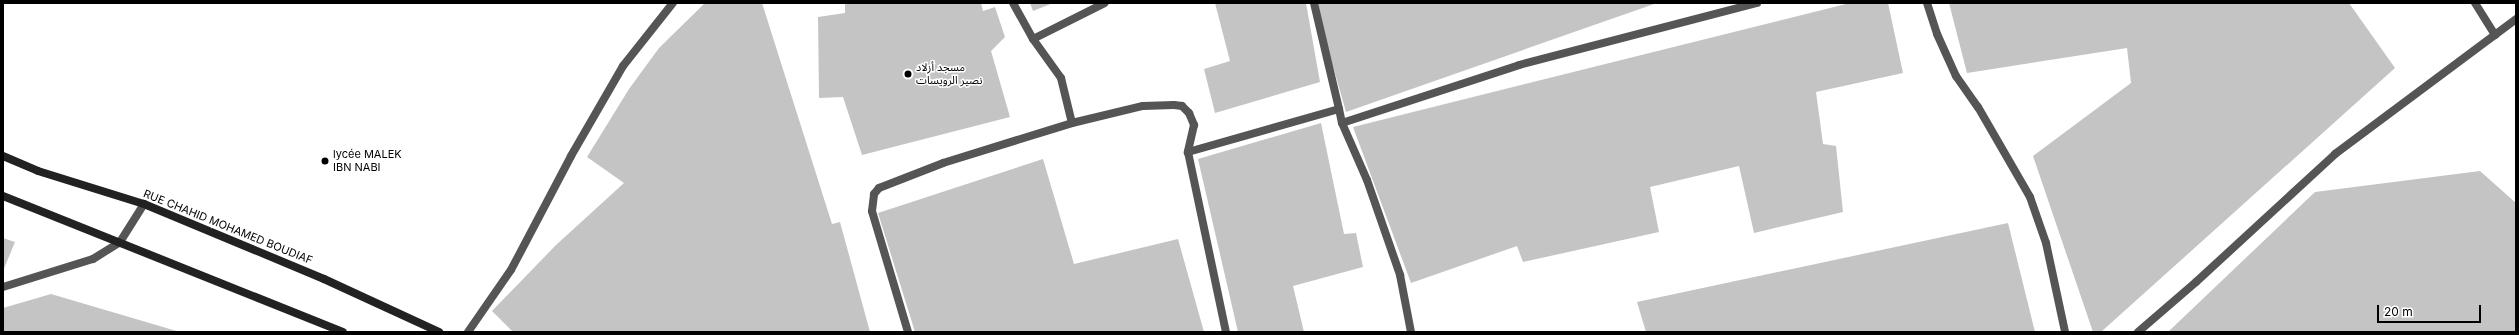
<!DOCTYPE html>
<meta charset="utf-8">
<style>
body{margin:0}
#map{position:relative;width:2519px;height:335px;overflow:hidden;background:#fff;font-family:Inter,"Noto Sans Arabic",sans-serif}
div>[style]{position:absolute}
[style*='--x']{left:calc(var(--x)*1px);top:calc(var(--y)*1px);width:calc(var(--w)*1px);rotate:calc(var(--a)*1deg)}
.building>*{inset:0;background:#c4c4c4}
.minor>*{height:8px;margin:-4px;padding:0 4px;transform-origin:4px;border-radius:4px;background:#555}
.secondary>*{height:8px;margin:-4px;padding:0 4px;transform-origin:4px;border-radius:4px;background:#222}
.dots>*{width:11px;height:11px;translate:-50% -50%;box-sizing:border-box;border:2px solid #fff;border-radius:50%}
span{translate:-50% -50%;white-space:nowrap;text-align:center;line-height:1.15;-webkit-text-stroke:3px #fff;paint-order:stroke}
.poi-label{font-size:11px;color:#000}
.left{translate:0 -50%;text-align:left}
.street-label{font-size:11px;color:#000}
.frame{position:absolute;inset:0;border:4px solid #000;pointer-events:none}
.scale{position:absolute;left:2377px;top:305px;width:104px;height:18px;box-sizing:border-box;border:2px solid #000;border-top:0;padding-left:5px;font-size:12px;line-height:14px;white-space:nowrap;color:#000;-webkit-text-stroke:3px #fff;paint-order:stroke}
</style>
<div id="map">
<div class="building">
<div style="clip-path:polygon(705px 3px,762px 3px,832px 224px,840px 222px,870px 332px,513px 332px,492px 311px,556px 245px,624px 183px,587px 157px,629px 89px,659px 48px)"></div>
<div style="clip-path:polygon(845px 3px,981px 3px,983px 11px,995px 7px,1005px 37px,991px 51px,1010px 117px,862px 155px,843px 97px,819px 98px,818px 17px,845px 13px)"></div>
<div style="clip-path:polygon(1030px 3px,1053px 3px,1033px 11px)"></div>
<div style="clip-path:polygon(1215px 3px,1306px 3px,1320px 82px,1215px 113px,1204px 69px,1230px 61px)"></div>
<div style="clip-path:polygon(1318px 3px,1657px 3px,1346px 112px,1323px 31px)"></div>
<div style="clip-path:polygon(1850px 3px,1888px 3px,1903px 73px,1816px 92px,1823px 144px,1836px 146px,1843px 212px,1754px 233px,1739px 166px,1650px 187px,1659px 232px,1523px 262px,1517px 246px,1411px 283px,1353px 127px)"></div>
<div style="clip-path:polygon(1949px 3px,2349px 3px,2395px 68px,2101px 332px,2093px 332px,2033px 156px,2131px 83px,2127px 48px,1967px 73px)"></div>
<div style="clip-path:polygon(1321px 123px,1344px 234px,1356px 233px,1363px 267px,1293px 286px,1304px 332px,1238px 332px,1198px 159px)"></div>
<div style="clip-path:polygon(1043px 159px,1074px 264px,1178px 239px,1204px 332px,915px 332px,878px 213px)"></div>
<div style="clip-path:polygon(2480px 171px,2516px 203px,2516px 332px,2168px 332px,2315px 192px)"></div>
<div style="clip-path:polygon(2008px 223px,2035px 332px,1646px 332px,1637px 302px)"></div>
<div style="clip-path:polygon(3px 238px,15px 242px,3px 271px)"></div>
<div style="clip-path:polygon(51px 294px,180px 332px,3px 332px,3px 308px)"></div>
</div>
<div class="minor">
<div style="--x:1013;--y:3;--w:41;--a:60.9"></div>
<div style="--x:1033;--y:39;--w:48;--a:54.3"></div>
<div style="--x:1061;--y:78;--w:46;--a:76.3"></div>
<div style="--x:1072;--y:123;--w:73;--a:-13.5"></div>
<div style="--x:1143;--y:106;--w:31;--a:-2"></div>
<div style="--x:1174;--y:105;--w:8;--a:7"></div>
<div style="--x:1182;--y:106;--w:10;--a:45"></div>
<div style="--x:1189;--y:113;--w:13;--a:67"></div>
<div style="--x:1194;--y:125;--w:28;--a:103"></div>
<div style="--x:1188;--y:152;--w:184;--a:78.1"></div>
<div style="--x:1314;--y:3;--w:109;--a:76.7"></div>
<div style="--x:1927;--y:3;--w:33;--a:72"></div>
<div style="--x:1937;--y:34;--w:46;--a:65.7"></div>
<div style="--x:1956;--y:76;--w:38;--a:55"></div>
<div style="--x:1978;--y:107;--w:104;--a:60"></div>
<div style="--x:2030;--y:197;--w:49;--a:70.8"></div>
<div style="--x:2046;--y:243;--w:91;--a:77.9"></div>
<div style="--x:2475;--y:3;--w:38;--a:58"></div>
<div style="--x:1033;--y:39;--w:80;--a:-26.6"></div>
<div style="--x:1342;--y:123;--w:62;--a:66.3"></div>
<div style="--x:1367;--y:180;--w:101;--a:70.8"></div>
<div style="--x:1400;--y:275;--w:58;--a:79.1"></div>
<div style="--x:1188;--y:152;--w:157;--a:-15.9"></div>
<div style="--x:1339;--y:109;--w:14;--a:78"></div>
<div style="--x:1342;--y:123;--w:186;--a:-18.1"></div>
<div style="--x:1519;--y:65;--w:246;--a:-14.6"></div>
<div style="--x:3;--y:287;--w:94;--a:-17.3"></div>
<div style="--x:93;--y:259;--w:32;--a:-32"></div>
<div style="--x:120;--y:242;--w:45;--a:-57.7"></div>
<div style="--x:468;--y:332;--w:75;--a:-55.3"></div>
<div style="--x:511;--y:270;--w:129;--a:-62.2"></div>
<div style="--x:571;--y:156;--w:104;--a:-60"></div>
<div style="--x:623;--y:66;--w:80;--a:-51.6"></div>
<div style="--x:908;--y:332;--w:126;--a:-106.6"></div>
<div style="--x:872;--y:211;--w:17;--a:-83"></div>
<div style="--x:874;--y:194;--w:8;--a:-50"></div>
<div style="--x:879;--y:188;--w:69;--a:-21.3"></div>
<div style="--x:943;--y:163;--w:135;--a:-17.2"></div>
<div style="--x:2138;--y:332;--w:77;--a:-40.8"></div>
<div style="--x:2196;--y:282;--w:189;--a:-42.6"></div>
<div style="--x:2335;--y:154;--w:226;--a:-36.7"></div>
</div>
<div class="secondary">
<div style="--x:3;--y:156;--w:38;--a:23"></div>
<div style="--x:38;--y:171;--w:111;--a:17.3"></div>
<div style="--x:144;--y:204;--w:195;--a:22.6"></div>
<div style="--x:324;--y:279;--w:127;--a:24.7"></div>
<div style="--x:3;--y:196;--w:366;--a:21.8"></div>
</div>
<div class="dots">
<div style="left:908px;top:74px;background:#000"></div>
<div style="left:325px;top:161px;background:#000"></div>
</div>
<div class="poi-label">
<span class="left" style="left:916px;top:74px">مسجد أزلاد<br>نصير الرويسات</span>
<span class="left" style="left:333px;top:161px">lycée MALEK<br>IBN NABI</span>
</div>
<div class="street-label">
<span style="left:228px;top:227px;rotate:22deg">RUE CHAHID MOHAMED BOUDIAF</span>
</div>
<div class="frame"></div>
<div class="scale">20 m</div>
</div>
